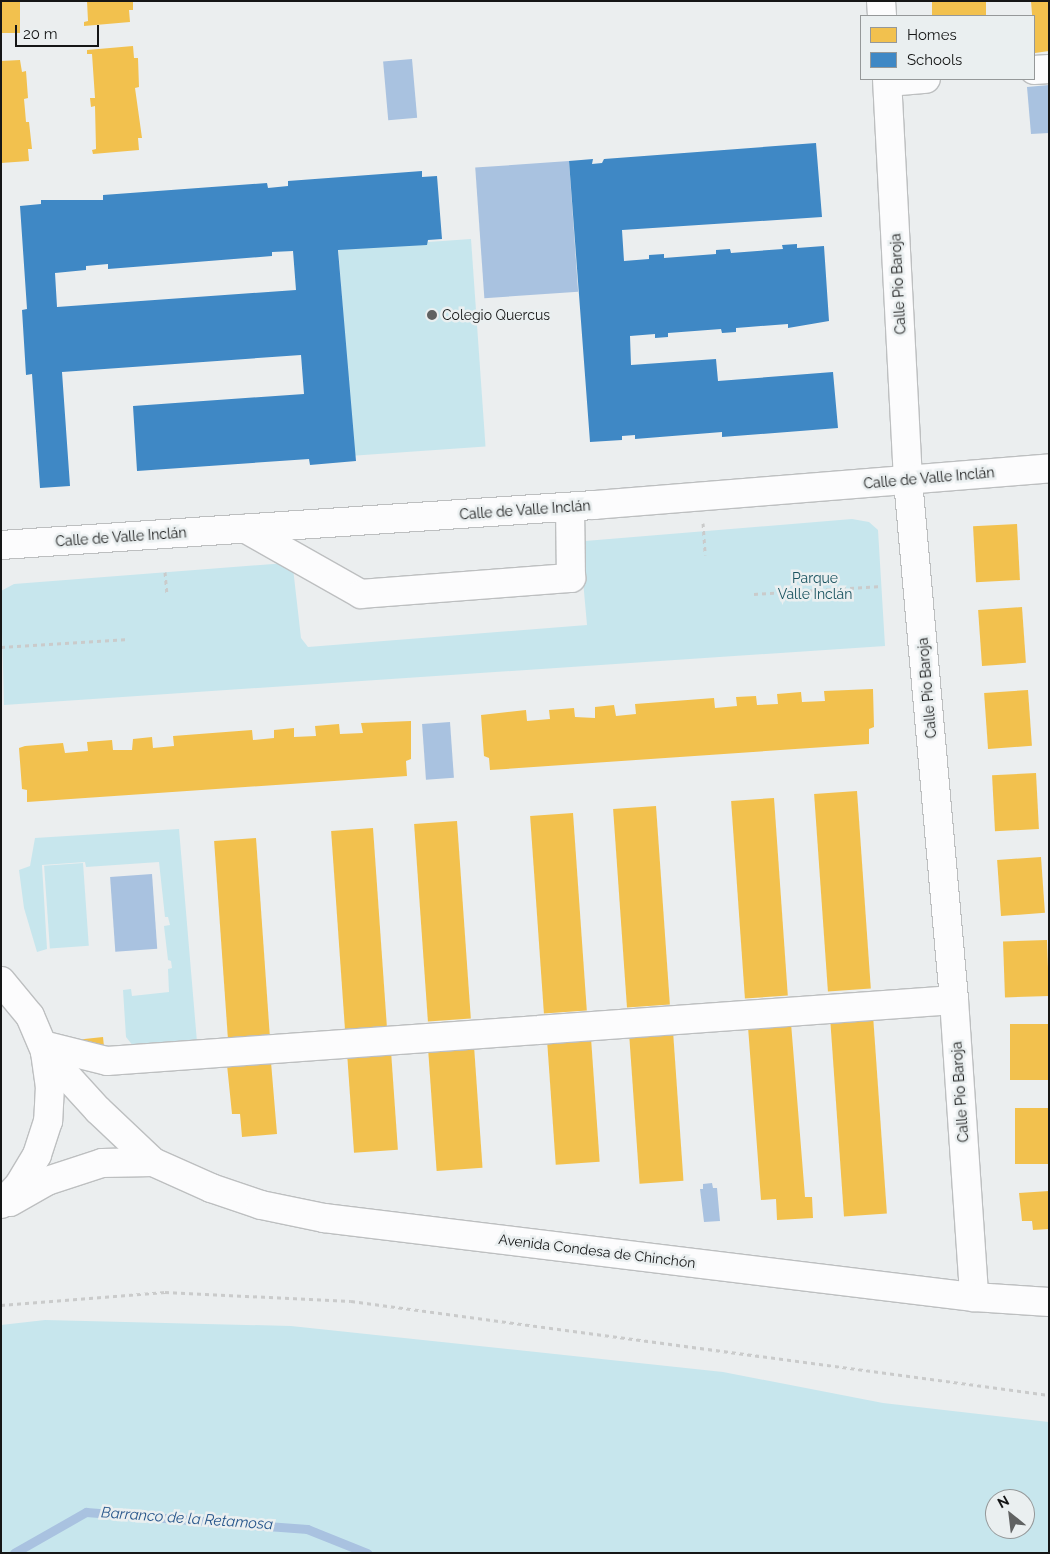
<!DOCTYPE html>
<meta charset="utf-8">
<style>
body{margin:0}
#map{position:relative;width:1050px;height:1554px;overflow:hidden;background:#ebeeef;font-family:Raleway,sans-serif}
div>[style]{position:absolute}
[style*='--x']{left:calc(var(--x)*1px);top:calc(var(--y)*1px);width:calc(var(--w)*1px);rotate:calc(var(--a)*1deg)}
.green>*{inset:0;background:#c7e6ed;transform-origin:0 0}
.water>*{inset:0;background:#a9c2e0;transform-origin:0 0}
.homes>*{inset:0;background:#f2c14e;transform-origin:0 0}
.schools>*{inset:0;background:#3f88c5}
.stream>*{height:9px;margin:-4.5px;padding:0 4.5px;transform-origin:4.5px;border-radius:4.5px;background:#a9c2e0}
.path>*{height:3px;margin-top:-1.5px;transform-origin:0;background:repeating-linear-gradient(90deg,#cacbcb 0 4px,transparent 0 8px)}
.roads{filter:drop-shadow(1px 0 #bdbfc0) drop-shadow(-1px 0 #bdbfc0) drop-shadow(0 1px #bdbfc0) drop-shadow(0 -1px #bdbfc0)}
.minor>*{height:28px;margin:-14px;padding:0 14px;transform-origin:14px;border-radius:14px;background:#fcfcfd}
.dots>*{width:14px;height:14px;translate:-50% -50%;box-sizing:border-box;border:2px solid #eaeff0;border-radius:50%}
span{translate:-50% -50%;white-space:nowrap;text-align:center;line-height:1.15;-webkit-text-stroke:5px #eaeff0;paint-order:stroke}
.street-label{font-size:14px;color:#151616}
.poi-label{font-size:14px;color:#151616}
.left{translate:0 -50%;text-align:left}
.park-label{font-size:14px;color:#1a535f}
.water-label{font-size:15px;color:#27568b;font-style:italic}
.frame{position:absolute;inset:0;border:2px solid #151616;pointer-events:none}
.legend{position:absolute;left:860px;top:15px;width:175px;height:65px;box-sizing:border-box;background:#eaeff0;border:1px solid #959899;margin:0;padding:6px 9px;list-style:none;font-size:15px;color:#151616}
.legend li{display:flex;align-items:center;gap:10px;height:25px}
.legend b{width:25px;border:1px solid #959899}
.north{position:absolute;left:985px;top:1489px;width:50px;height:50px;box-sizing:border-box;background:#eaeff0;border:1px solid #959899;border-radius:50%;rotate:331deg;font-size:14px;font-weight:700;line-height:20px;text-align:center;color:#151616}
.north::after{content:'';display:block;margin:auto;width:18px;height:22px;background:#606262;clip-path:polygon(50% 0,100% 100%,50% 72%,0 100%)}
.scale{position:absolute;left:15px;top:25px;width:84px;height:22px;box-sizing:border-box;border:2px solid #151616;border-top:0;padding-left:6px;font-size:15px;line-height:18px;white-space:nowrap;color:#151616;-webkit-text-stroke:4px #eaeff0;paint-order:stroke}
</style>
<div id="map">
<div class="green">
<div style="left:471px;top:239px;width:208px;height:133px;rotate:86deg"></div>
<div style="clip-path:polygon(852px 519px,869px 522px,878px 530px,885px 646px,4px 705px,1px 591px,14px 584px,286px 563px,293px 568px,301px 638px,308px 647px,587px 625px,580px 547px,585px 541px)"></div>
<div style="clip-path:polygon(179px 829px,197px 1042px,134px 1047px,126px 1037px,123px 990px,131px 989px,132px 996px,169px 992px,168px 969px,172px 968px,171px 961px,168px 960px,164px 926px,170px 925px,168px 917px,165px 917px,159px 862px,86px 867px,85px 862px,42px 865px,47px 949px,37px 952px,24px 908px,19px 870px,30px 866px,35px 838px)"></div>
<div style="left:83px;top:863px;width:83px;height:39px;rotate:86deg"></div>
<div style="clip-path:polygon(evenodd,45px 1320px,291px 1326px,723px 1372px,883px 1403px,1049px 1422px,1049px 1553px,1px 1553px,1px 1325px,45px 1320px,995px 1499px,1025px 1499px,1025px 1529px,995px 1529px,995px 1499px)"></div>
</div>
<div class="water">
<div style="left:412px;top:59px;width:59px;height:29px;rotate:85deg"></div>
<div style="clip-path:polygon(1049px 85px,1049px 133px,1031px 134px,1027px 87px)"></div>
<div style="left:569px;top:161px;width:131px;height:94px;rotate:86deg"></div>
<div style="left:450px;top:722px;width:56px;height:28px;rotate:86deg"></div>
<div style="left:152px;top:874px;width:75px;height:42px;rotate:86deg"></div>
<div style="clip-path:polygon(712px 1183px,713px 1188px,717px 1188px,720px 1221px,704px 1222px,700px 1189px,703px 1189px,703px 1184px)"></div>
</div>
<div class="homes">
<div style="left:1px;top:1px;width:19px;height:32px"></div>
<div style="clip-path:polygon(87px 1px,133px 1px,133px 10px,129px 10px,130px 22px,84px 26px,84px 22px,88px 21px)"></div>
<div style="left:932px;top:1px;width:54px;height:15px"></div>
<div style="clip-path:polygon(1031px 1px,1049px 1px,1049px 51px,1035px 53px)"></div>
<div style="clip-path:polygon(133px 46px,134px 58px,138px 58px,139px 87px,135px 88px,142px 138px,138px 138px,139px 150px,93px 154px,92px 150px,96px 149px,95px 106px,91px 107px,90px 98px,95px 98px,92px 54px,87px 54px,87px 50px)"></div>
<div style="clip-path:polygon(20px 60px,22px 72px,26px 71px,28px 98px,24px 99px,25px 110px,26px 122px,29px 122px,32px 149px,28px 149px,29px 161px,1px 163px,1px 61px)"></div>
<div style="left:1017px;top:524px;width:56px;height:44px;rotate:87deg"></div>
<div style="left:1022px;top:607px;width:56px;height:44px;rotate:86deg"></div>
<div style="clip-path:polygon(873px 689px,874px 727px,869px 729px,869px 744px,490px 770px,489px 758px,484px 756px,481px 715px,526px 710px,527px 721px,550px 719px,549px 710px,574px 708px,575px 717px,595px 718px,595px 707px,614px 705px,616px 716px,636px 714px,635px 704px,714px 698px,715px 708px,737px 706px,736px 697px,756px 696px,757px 705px,778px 704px,777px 694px,801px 692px,802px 702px,825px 701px,824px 691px)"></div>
<div style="left:1028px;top:690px;width:56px;height:44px;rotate:86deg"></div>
<div style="clip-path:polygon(411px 721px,411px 759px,406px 761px,407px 776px,27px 802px,27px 790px,22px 789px,19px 748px,25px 746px,63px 743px,65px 753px,88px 751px,87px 742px,112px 740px,113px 750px,132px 750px,133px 739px,152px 737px,153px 748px,174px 746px,173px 736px,252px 730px,253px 740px,274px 738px,274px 730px,294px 728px,294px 737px,316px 736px,315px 726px,339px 724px,340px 734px,363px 733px,361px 723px)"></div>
<div style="left:1036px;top:773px;width:56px;height:44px;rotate:87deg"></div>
<div style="left:857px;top:791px;width:198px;height:43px;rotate:86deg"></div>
<div style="left:774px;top:798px;width:198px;height:43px;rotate:86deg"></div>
<div style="left:656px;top:806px;width:199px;height:43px;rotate:86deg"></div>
<div style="left:573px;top:813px;width:198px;height:43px;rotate:86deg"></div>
<div style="left:457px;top:821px;width:198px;height:43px;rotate:86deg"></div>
<div style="left:373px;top:828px;width:199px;height:42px;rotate:86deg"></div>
<div style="left:256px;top:838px;width:199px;height:42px;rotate:86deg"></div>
<div style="left:1041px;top:857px;width:56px;height:44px;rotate:86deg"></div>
<div style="left:1047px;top:940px;width:56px;height:44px;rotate:88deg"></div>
<div style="left:873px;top:1015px;width:199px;height:43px;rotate:86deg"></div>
<div style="clip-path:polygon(791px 1023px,805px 1197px,812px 1197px,813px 1218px,777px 1220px,776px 1199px,761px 1200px,748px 1027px)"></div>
<div style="left:1049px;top:1024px;width:56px;height:39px;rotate:90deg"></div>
<div style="left:673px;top:1031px;width:150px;height:44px;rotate:86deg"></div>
<div style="left:103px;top:1037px;width:9px;height:21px;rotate:84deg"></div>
<div style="left:591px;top:1038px;width:124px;height:44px;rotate:86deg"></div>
<div style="left:474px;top:1046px;width:122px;height:46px;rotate:86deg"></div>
<div style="left:391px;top:1051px;width:99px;height:44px;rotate:86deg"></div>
<div style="clip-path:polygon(271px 1062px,277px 1134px,242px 1137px,240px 1114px,232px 1114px,227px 1065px)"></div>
<div style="left:1049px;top:1108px;width:56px;height:34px;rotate:90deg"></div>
<div style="clip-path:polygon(1049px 1191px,1049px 1229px,1033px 1230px,1032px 1221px,1022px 1221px,1019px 1193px)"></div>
</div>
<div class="schools">
<div style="clip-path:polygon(816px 143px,822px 217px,622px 230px,624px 261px,649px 259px,649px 255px,664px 254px,664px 258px,716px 254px,716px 250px,730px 249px,731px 253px,783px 249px,782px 245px,797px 244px,797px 248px,824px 246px,829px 321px,788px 328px,788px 324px,736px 328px,736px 332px,722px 333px,721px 329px,668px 333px,668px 337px,655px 338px,655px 334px,630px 336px,631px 365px,716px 359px,718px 381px,833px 372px,838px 428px,722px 437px,722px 432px,635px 439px,635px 435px,622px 436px,622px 440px,590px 442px,569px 161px,593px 159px,592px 164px,602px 163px,604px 159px)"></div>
<div style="clip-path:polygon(evenodd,422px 171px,422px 177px,437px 176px,442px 239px,428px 240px,427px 245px,338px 250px,356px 461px,310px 465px,309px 459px,137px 471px,133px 406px,304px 394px,301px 355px,62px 372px,70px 486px,40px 488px,32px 374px,26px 375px,22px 310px,27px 309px,20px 206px,41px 204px,41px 200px,103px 200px,103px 195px,267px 183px,268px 188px,288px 186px,288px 181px,422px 171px,293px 251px,296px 290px,57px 307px,55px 273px,86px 270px,86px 266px,108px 264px,108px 269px,272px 256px,272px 252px,293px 251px)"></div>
</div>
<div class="stream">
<div style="--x:14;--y:1553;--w:83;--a:-29.7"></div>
<div style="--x:86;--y:1512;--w:222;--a:4.4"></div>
<div style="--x:307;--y:1529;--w:65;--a:21.8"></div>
</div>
<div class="path">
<div style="--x:703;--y:523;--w:32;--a:86"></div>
<div style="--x:165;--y:572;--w:21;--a:85"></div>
<div style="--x:754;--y:594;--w:128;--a:-3.6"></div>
<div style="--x:1;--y:647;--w:128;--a:-3.6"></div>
<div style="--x:1;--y:1305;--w:165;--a:-4.5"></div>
<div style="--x:165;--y:1292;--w:186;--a:2.8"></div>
<div style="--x:351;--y:1301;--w:704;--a:7.67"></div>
</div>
<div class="roads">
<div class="minor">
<div style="--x:881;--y:1;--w:15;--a:86"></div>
<div style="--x:1034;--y:70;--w:15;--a:-4"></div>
<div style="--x:887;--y:79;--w:402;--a:87"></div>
<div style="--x:908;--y:480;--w:522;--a:84.94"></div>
<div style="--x:954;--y:1000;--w:298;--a:86.1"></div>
<div style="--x:888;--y:82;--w:38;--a:-5"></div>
<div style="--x:246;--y:529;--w:132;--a:29.5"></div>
<div style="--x:361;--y:594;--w:211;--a:-4.4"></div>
<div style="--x:571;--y:578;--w:71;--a:-90.8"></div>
<div style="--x:1;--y:545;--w:594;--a:-3.86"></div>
<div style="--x:594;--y:505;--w:457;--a:-4.6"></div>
<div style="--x:1;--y:981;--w:45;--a:50.4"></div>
<div style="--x:30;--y:1016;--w:39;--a:67"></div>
<div style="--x:45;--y:1052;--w:34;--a:82"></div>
<div style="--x:50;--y:1086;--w:35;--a:93"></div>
<div style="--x:48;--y:1121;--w:36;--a:108"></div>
<div style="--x:37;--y:1155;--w:35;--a:121"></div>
<div style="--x:19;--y:1185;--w:26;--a:133"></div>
<div style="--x:43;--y:1045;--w:66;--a:14"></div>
<div style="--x:107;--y:1061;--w:849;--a:-4.12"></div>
<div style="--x:45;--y:1052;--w:79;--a:47.6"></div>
<div style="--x:98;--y:1110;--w:76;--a:43.4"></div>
<div style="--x:153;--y:1162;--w:64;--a:24.1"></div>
<div style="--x:211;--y:1188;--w:53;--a:18.8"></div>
<div style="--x:261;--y:1205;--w:64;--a:11.7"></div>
<div style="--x:324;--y:1218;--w:655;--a:6.93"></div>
<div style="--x:974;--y:1297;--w:75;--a:3.8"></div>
<div style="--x:10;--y:1202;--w:43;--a:-29.6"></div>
<div style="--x:47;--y:1181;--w:58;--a:-18.1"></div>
<div style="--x:102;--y:1163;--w:51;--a:-1.1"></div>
</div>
</div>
<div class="dots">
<div style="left:432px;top:315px;background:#606262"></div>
</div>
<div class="street-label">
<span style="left:898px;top:284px;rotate:-93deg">Calle Pío Baroja</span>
<span style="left:929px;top:478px;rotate:-5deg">Calle de Valle Inclán</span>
<span style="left:525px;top:510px;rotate:-4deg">Calle de Valle Inclán</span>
<span style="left:121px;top:537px;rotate:-4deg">Calle de Valle Inclán</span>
<span style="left:927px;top:688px;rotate:-95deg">Calle Pío Baroja</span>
<span style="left:960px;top:1092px;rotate:-94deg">Calle Pío Baroja</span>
<span style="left:597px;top:1251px;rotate:7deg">Avenida Condesa de Chinchón</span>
</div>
<div class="poi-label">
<span class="left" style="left:442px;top:315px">Colegio Quercus</span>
</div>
<div class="park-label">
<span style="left:815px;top:586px">Parque<br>Valle Inclán</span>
</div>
<div class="water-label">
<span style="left:187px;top:1519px;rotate:4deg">Barranco de la Retamosa</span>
</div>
<div class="frame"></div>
<ul class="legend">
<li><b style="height:14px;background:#f2c14e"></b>Homes</li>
<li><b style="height:14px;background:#3f88c5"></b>Schools</li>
</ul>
<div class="north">N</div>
<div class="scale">20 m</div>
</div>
